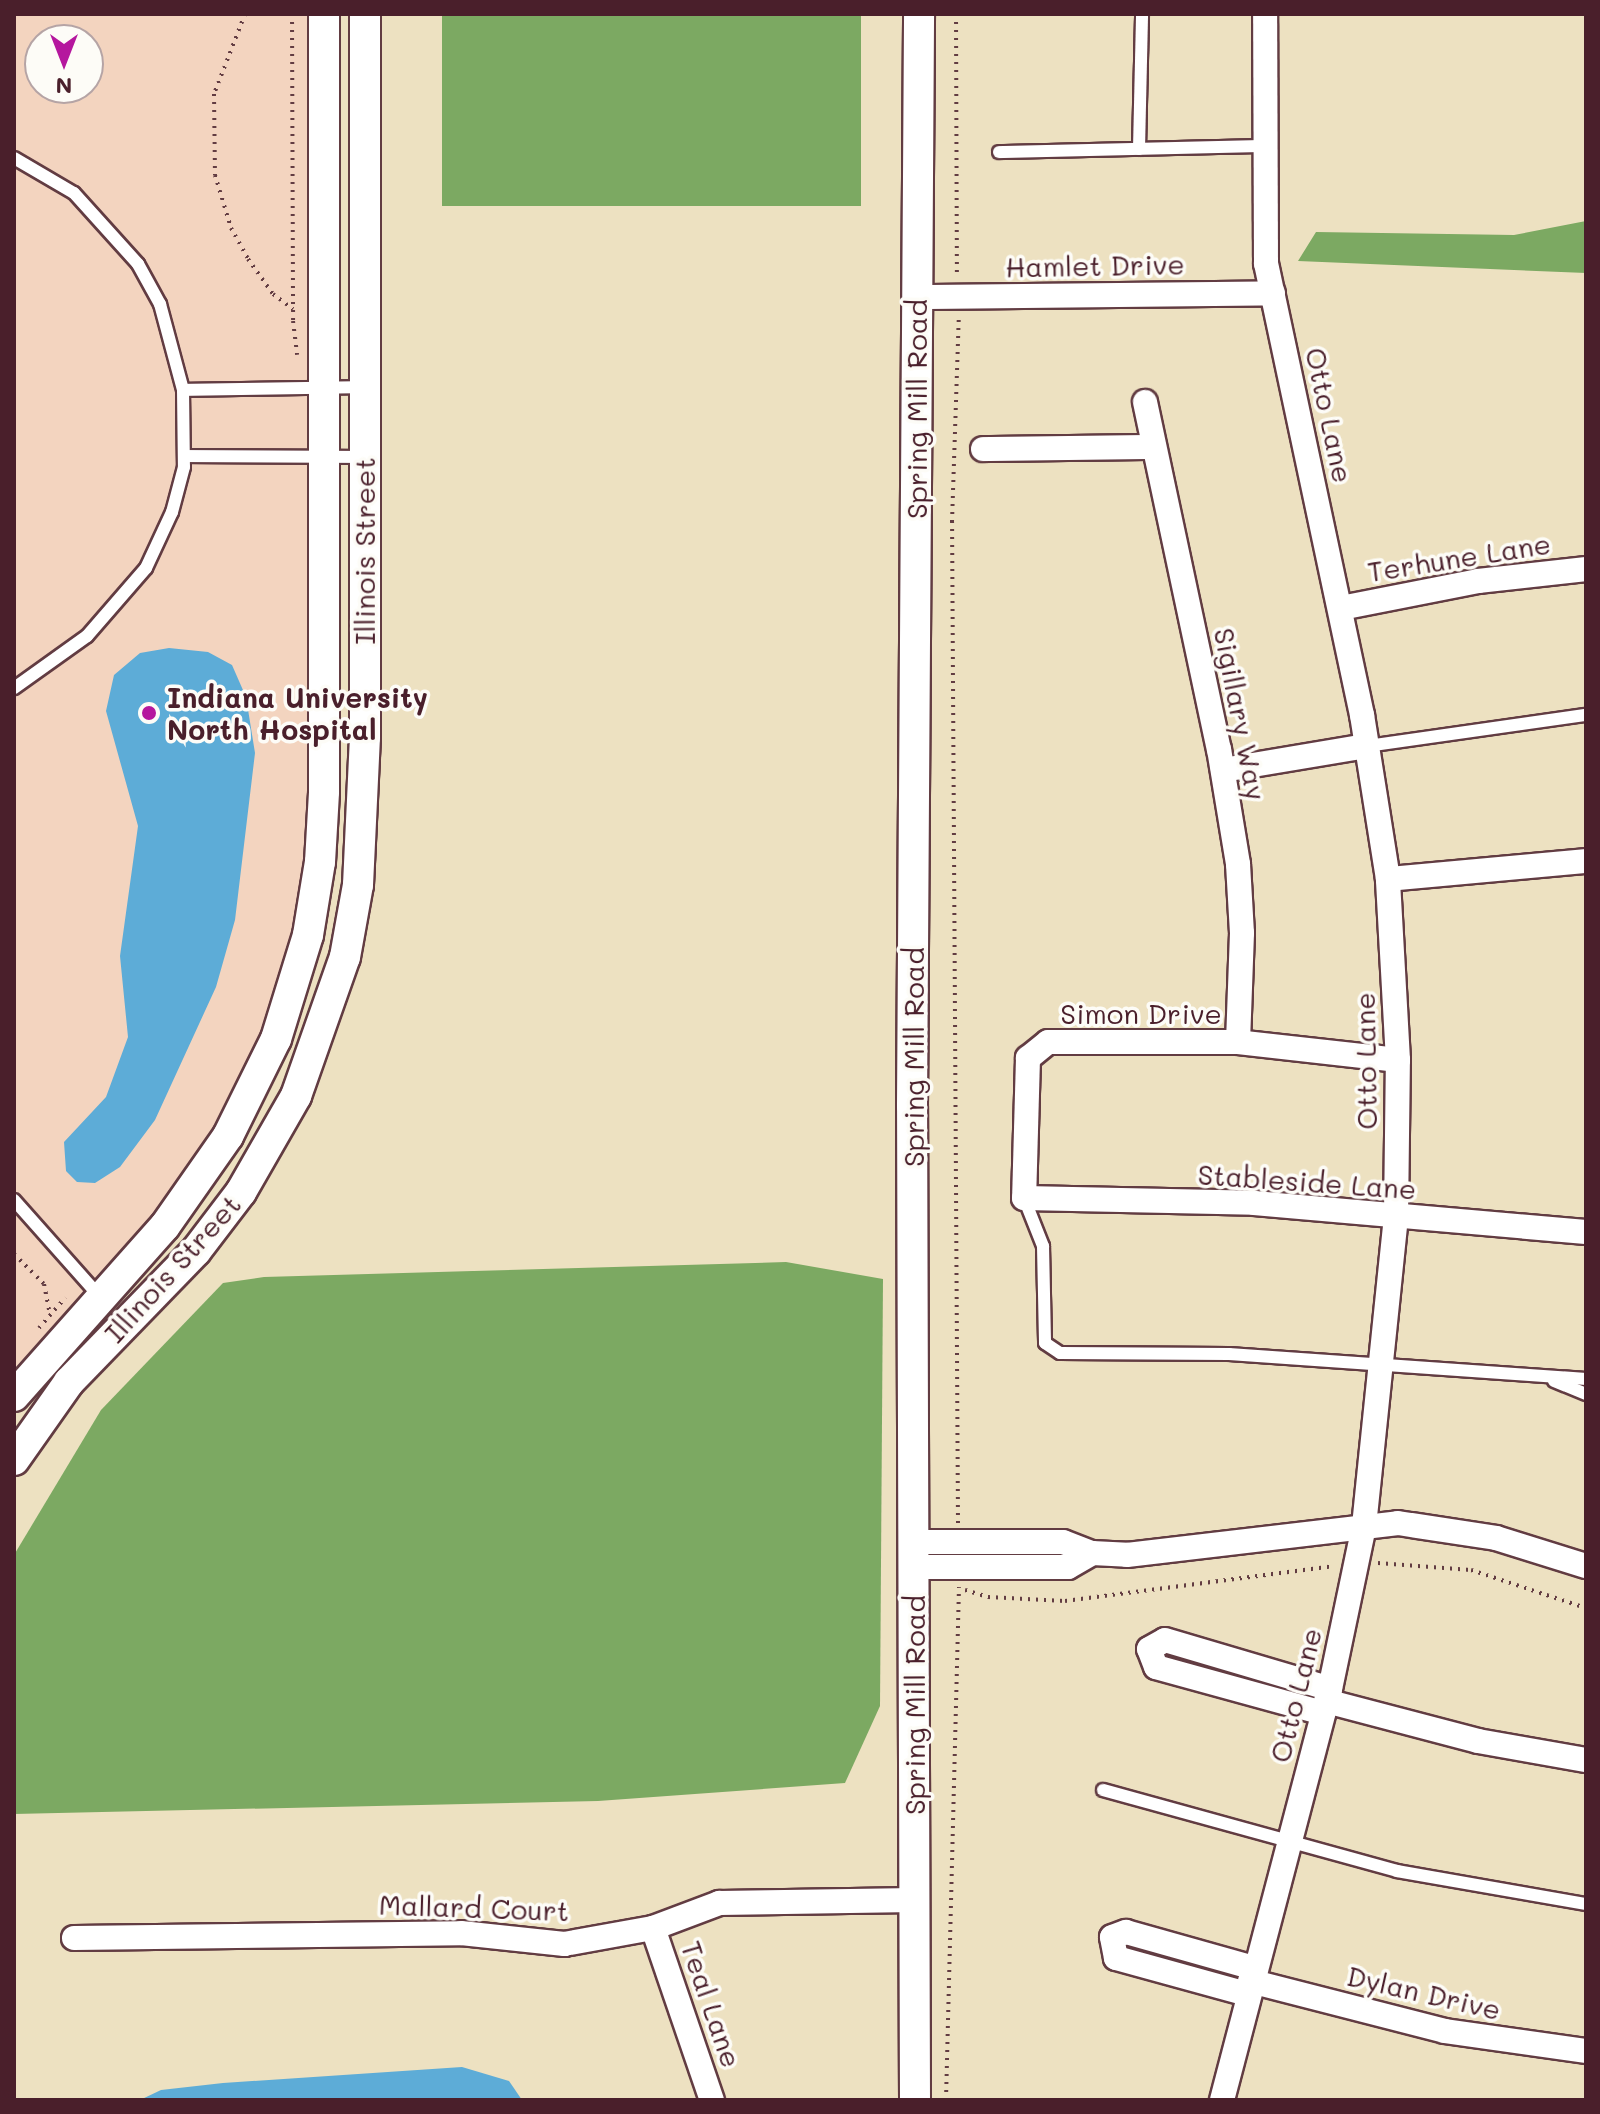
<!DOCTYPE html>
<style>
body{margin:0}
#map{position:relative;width:1600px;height:2114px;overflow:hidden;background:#ede1c1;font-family:Mali,sans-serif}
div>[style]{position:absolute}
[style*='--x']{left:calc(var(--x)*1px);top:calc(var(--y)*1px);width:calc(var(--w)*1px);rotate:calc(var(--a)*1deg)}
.built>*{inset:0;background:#f3d4bf}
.forest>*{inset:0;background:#7ca962;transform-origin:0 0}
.water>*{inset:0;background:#5dacd7}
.path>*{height:4px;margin-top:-2px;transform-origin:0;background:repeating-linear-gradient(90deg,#623c42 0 2px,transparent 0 8px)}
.roads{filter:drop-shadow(2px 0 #623c42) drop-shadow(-2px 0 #623c42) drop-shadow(0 2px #623c42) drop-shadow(0 -2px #623c42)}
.service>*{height:12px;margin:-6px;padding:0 6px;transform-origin:6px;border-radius:6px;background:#fff}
.minor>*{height:24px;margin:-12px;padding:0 12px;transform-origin:12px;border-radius:12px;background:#fff}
.tertiary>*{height:30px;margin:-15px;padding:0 15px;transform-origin:15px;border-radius:15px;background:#fff}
.dots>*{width:22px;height:22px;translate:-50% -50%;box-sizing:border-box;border:4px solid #fdfcf7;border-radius:50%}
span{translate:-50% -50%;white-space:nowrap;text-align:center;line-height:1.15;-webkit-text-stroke:7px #fdfcf7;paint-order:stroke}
.street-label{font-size:28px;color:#4a1f2b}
.poi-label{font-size:28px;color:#4a1f2b;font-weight:700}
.left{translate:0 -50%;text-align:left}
.frame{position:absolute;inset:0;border:16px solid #4a1f2b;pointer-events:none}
.north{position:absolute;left:24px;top:24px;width:80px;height:80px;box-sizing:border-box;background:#fdfcf7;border:2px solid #b5a4a5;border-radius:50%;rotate:180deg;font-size:22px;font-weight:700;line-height:32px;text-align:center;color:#4a1f2b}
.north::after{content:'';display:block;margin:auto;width:28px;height:36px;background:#b5179e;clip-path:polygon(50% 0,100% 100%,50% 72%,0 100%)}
</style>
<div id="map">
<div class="built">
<div style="clip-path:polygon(evenodd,14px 14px,307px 14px,311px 748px,308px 861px,294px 936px,269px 1024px,232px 1106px,126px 1257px,14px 1377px,14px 14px,40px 40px,88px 40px,88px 88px,40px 88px,40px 40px)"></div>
</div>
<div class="forest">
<div style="left:442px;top:14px;width:419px;height:192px"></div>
<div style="clip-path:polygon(1586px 221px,1586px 273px,1298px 261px,1316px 232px,1514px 235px)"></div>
<div style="clip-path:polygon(786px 1262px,883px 1279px,880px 1706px,845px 1783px,598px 1801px,14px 1814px,14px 1555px,101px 1410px,223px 1283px,264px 1277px)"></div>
</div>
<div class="water">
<div style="clip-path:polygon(169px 648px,208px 652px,232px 665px,246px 697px,255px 753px,235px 920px,216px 987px,155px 1120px,120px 1167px,95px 1183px,77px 1182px,66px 1171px,64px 1142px,106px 1097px,128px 1037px,120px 956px,138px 826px,106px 711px,114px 675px,140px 653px)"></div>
<div style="clip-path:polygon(462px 2067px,509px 2081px,522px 2100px,140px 2100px,161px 2090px,223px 2083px)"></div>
</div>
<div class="path">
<div style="--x:245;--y:14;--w:86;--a:111.2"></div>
<div style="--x:214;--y:94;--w:81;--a:89.3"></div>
<div style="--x:215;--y:175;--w:55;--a:73.2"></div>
<div style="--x:231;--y:228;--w:35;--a:61"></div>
<div style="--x:248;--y:259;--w:43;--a:54.5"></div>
<div style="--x:273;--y:294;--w:25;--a:37"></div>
<div style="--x:292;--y:14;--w:307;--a:89.8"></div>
<div style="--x:293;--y:321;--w:34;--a:83"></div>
<div style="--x:956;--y:14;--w:262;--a:89.8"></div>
<div style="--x:14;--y:1254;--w:42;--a:45"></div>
<div style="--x:44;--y:1284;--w:31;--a:79"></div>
<div style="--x:39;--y:1328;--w:40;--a:-49"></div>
<div style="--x:958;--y:1523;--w:1001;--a:-90.34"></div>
<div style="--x:952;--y:522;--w:206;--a:-88.1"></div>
<div style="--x:1378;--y:1563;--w:93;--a:4.3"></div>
<div style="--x:1471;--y:1570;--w:121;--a:18.3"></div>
<div style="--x:965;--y:1590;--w:24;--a:17"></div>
<div style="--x:988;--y:1597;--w:77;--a:3"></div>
<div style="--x:1065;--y:1601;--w:270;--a:-7.4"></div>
<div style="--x:946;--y:2100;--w:513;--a:-88.55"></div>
</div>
<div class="roads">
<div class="service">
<div style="--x:1139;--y:149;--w:135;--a:-88.7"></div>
<div style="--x:999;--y:152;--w:267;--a:-1.3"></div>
<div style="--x:14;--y:158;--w:69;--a:30.3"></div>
<div style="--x:74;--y:193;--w:96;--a:48"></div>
<div style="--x:138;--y:264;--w:46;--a:61.2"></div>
<div style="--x:160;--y:304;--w:89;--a:75"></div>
<div style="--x:183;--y:390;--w:77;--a:89.3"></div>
<div style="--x:184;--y:467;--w:47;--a:104.9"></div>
<div style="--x:172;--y:512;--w:62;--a:114.9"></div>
<div style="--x:146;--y:568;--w:90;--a:130.9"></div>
<div style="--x:87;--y:636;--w:90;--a:144.5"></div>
<div style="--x:183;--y:390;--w:181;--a:-0.9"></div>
<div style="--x:184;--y:456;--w:180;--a:0.3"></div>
<div style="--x:1367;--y:746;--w:221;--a:-8.1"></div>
<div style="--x:1024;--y:1198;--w:52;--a:68.4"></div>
<div style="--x:1043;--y:1246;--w:97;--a:88.8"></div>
<div style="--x:1045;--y:1343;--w:18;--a:34"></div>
<div style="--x:1060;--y:1353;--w:169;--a:0.3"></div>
<div style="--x:1229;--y:1354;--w:358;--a:4"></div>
<div style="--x:14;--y:1200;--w:130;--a:48.4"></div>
<div style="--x:1554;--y:1381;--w:35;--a:22"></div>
<div style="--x:1103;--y:1790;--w:305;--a:15.4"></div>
<div style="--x:1397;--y:1871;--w:192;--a:9.9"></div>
</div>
<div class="minor">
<div style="--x:917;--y:297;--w:356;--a:-0.6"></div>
<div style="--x:1145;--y:402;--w:355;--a:78"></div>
<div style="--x:1219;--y:749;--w:117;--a:80.6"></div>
<div style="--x:1238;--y:864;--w:69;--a:86.7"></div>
<div style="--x:1242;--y:933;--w:109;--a:92.1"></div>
<div style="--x:983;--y:449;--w:171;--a:-0.7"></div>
<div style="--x:1341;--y:608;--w:140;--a:-11.1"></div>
<div style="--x:1478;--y:581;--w:109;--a:-6.3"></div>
<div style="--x:1223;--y:770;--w:146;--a:-9.5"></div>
<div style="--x:1388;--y:879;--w:199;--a:-5.2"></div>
<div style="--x:1398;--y:1060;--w:161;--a:-173.6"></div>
<div style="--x:1238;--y:1042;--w:190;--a:180"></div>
<div style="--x:1048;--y:1042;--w:26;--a:141"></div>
<div style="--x:1028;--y:1058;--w:140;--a:91.6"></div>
<div style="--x:1024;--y:1198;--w:230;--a:1.2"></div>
<div style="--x:1254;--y:1203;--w:333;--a:5"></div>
<div style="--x:914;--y:1542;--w:149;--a:0"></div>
<div style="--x:1063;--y:1542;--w:31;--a:21"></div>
<div style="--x:1092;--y:1553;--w:35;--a:3"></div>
<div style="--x:1127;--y:1555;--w:273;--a:-6.7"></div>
<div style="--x:1398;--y:1523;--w:99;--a:8.7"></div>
<div style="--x:1496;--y:1538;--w:94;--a:17.3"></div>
<div style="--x:913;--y:1567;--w:155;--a:0"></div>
<div style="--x:1068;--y:1567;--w:28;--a:-30"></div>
<div style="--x:1326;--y:1701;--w:157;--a:14.7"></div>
<div style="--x:1478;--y:1741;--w:110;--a:10"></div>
<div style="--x:1323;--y:1713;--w:173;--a:-164.6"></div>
<div style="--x:1156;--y:1667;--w:19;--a:-111"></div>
<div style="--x:1149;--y:1649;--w:18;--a:-29"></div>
<div style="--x:1165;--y:1640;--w:172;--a:16.5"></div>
<div style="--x:653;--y:1928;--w:182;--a:71.1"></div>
<div style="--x:74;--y:1938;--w:387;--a:-0.7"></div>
<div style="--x:461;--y:1933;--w:104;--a:6.1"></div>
<div style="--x:564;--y:1944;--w:90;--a:-10.2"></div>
<div style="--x:653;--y:1928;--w:71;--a:-20.7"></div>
<div style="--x:719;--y:1903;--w:196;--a:-0.9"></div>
<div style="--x:1250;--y:1981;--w:201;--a:14.4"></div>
<div style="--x:1445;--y:2031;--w:142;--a:8.1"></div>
<div style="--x:1247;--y:1994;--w:136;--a:-164.6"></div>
<div style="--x:1116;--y:1958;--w:21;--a:-101"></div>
<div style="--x:1112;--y:1937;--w:15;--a:-20"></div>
<div style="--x:1126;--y:1932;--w:133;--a:15.7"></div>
<div style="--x:1222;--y:2100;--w:425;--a:-75.3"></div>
<div style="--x:1330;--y:1689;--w:167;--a:-78.2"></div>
<div style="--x:1364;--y:1526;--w:311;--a:-84.1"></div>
<div style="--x:1396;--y:1217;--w:157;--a:-89.3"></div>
<div style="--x:1398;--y:1060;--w:181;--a:-93.2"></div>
<div style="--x:1388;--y:879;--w:166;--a:-99"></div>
<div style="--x:1362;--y:715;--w:461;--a:-102"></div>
<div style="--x:1266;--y:264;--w:250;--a:-90.2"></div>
</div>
<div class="tertiary">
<div style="--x:14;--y:1396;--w:227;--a:-48.4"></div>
<div style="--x:165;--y:1226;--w:110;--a:-55"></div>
<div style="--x:228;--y:1136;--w:108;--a:-63.7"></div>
<div style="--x:276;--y:1039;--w:109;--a:-72.9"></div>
<div style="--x:308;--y:935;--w:74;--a:-80.7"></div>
<div style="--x:320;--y:862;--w:70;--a:-86.7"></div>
<div style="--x:324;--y:792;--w:778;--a:-90"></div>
<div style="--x:14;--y:1460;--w:95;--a:-54.8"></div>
<div style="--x:69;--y:1382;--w:182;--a:-45.9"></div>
<div style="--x:196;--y:1251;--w:74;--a:-52.7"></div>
<div style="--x:241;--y:1192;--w:111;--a:-60.2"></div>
<div style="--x:296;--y:1096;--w:147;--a:-70.6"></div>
<div style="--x:345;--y:957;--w:73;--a:-79.8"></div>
<div style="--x:358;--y:885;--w:147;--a:-87.3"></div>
<div style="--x:365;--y:738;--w:724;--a:-90"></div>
<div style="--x:915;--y:2100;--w:994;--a:-90.17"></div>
<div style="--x:912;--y:1106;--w:1092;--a:-89.63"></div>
</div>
</div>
<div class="dots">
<div style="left:149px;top:713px;background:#b5179e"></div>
</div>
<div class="street-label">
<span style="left:1095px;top:265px;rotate:-1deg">Hamlet Drive</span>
<span style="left:916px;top:409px;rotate:-90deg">Spring Mill Road</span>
<span style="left:1330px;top:415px;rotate:78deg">Otto Lane</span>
<span style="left:364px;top:551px;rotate:-90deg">Illinois Street</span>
<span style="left:1459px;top:557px;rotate:-9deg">Terhune Lane</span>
<span style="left:1241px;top:714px;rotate:79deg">Sigillary Way</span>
<span style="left:1141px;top:1013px">Simon Drive</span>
<span style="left:913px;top:1057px;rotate:-90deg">Spring Mill Road</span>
<span style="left:1365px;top:1061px;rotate:-91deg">Otto Lane</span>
<span style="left:1307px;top:1181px;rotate:4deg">Stableside Lane</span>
<span style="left:172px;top:1268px;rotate:-48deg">Illinois Street</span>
<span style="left:1295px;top:1695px;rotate:-76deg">Otto Lane</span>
<span style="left:914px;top:1705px;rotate:-90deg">Spring Mill Road</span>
<span style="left:474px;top:1907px;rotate:2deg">Mallard Court</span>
<span style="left:1424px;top:1992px;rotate:13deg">Dylan Drive</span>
<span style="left:712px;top:2004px;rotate:71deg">Teal Lane</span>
</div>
<div class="poi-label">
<span class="left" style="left:167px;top:713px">Indiana University<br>North Hospital</span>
</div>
<div class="frame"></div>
<div class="north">N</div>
</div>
